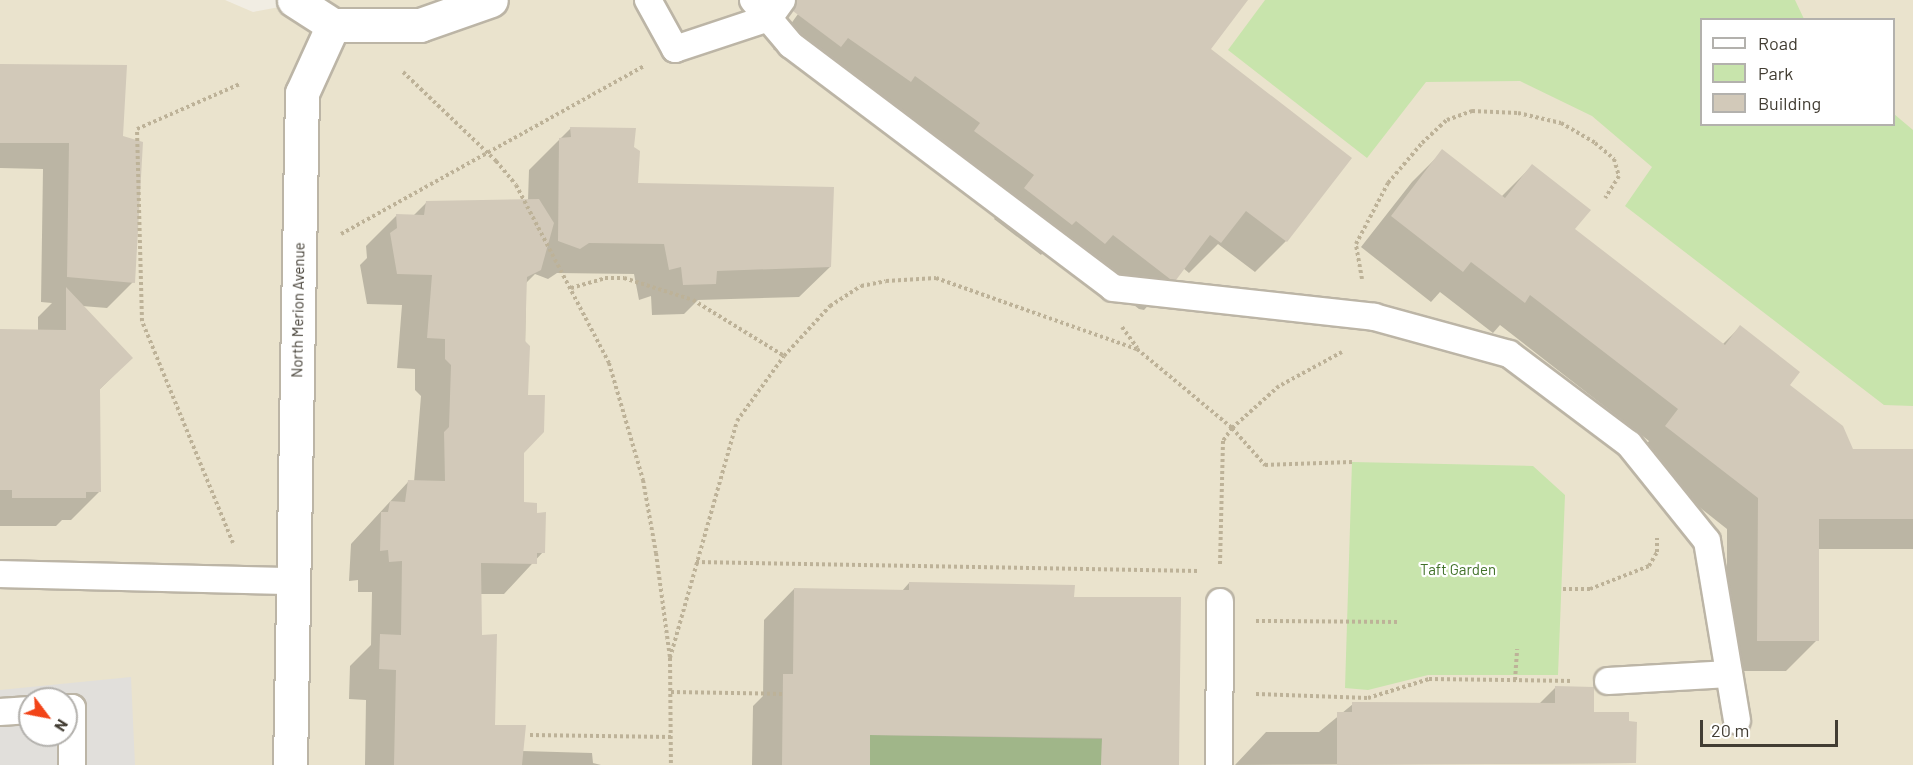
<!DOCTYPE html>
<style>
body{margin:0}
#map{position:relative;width:1913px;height:765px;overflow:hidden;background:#f1ede3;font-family:Barlow,sans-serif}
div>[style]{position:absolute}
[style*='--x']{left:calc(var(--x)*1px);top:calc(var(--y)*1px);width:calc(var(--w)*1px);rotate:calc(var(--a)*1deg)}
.education>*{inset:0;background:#eae3cd}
.green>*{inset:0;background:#c8e4ac;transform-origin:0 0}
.parking>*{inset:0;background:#e1dfdb}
.shadow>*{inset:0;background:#0003}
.building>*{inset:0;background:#d2c9b9}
.path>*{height:4px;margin-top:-2px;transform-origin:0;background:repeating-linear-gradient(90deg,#bdb298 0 3px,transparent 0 6px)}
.roads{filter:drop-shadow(2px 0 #bcb5a6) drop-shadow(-2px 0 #bcb5a6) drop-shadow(0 2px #bcb5a6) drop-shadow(0 -2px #bcb5a6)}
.lane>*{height:26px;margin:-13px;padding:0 13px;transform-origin:13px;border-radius:13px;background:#fff}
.street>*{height:33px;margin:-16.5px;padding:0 16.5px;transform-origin:16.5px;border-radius:16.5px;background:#fff}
span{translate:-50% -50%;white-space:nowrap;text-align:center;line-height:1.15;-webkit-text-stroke:4.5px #fff;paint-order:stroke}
.street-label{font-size:15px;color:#423d33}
.park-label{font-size:15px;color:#417129}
.legend{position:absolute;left:1700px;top:18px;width:195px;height:108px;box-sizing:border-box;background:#fff;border:2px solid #b3b1ad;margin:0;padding:8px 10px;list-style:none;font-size:18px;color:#423d33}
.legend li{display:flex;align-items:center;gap:12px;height:30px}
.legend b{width:30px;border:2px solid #b3b1ad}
.north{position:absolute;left:18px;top:687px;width:60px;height:60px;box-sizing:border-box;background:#fff;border:2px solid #b3b1ad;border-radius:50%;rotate:122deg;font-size:16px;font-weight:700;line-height:24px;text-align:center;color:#423d33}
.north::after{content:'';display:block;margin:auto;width:21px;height:27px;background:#f24418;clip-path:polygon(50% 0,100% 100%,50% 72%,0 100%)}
.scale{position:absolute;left:1700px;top:720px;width:138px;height:27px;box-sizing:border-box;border:3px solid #423d33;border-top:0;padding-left:8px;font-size:18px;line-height:21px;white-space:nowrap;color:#423d33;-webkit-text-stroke:4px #fff;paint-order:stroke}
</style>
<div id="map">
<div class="education">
<div style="clip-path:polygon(evenodd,0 0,225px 0,253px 12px,317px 0,1913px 0,1913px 765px,0 765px,0 0,1702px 20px,1894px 20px,1894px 124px,1702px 124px,1702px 20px,0 0,30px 699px,66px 699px,66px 735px,30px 735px,30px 699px)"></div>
</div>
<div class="green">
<div style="clip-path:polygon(1265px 0,1795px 0,1804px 19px,1702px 20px,1702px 124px,1894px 124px,1894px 114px,1913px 130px,1913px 406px,1884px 405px,1625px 206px,1652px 167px,1592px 116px,1520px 81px,1426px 82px,1367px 158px,1228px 50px)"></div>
<div style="clip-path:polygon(1352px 462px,1533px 466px,1565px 495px,1558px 675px,1428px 675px,1368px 690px,1345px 688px)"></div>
<div style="left:870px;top:735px;width:232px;height:30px;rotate:1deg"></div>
</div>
<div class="parking">
<div style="clip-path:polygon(evenodd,131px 677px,135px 765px,0 765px,0 690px,131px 677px,30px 699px,66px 699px,66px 735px,30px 735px,30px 699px)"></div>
</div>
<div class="shadow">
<div style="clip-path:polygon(808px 0,1247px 0,1209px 49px,1350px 158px,1286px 241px,1255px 272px,1218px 244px,1189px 273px,1183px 268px,1144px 310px,1139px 309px,1082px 265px,1044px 251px,1041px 255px,994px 219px,1004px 206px,817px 68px,809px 76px,773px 49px)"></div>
<div style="clip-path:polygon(0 65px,121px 138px,133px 282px,107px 308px,82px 306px,131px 358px,99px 390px,99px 492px,71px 520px,62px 520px,56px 526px,0 526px,0 331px,38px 331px,38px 317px,52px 303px,41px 302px,43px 169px,0 168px)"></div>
<div style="clip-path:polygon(571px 128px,632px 147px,637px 185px,830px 267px,799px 297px,698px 300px,684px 314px,652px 315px,651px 296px,639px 300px,634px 274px,557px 273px,548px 279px,535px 274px,526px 283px,523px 504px,543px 552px,504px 594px,480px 594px,481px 636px,493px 726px,522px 751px,592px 753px,593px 763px,601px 765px,365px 765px,366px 700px,349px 699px,350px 666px,371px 645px,372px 592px,358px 592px,358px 580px,349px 581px,351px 544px,408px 482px,414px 482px,421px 396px,415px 390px,415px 369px,397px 368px,402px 305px,367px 304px,360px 265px,367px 258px,366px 246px,397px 215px,413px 216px,426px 203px,528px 200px,529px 170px)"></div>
<div style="clip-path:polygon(1443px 151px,1501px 197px,1532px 166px,1573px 229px,1722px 345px,1740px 327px,1788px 385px,1852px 451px,1913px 450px,1913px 549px,1817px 549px,1817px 640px,1786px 671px,1727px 671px,1727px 529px,1636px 457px,1649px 441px,1500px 325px,1493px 333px,1440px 292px,1431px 302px,1361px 247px,1412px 182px)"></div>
<div style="clip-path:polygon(909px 583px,1073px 598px,1177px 765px,752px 765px,753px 706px,763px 696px,764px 620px,794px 589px,902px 591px)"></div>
<div style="clip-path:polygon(1555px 688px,1592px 713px,1635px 763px,1235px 765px,1266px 732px,1319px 732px,1353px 704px,1539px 704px)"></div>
</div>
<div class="building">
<div style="clip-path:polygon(797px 0,1248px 0,1211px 49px,1352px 158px,1287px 242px,1246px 211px,1221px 243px,1210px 235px,1176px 280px,1170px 279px,1113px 235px,1105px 244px,1076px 221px,1072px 225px,1024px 188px,1034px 175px,974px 131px,980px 123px,915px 76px,911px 82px,848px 38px,841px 47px,793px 11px)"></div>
<div style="clip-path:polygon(0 64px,127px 65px,123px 136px,143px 142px,135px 283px,67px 277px,69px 143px,0 143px)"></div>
<div style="clip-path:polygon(570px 127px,636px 128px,634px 147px,640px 151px,638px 183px,834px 187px,831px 267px,717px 271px,716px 284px,683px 285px,681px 267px,669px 270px,664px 244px,589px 243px,580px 249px,558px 241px,559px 138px,571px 137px)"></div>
<div style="clip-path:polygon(1442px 149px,1505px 198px,1532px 164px,1591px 210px,1575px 229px,1725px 345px,1740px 325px,1800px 372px,1790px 385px,1843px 426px,1853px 449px,1913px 449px,1913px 519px,1819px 519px,1819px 641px,1757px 641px,1758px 498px,1665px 426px,1678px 409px,1530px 295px,1525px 303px,1471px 262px,1463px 272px,1391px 216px)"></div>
<div style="clip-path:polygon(539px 199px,554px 223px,541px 270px,527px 277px,525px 341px,530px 346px,528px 395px,545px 395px,544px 432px,524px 453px,524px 502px,537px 503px,537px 513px,546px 512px,545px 553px,537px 553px,537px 564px,481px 563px,482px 635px,497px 634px,495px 725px,526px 725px,522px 765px,394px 765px,396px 670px,379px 669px,380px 634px,401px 635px,402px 561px,389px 562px,388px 550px,380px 551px,381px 512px,388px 512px,390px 501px,405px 502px,408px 480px,445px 481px,444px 432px,449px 427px,451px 365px,445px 359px,445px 339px,427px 338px,432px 275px,397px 274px,390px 233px,397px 228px,396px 214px,424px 215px,426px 201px)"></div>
<div style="clip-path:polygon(66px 287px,133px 358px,100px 389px,101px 492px,86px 492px,86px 498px,12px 498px,12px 490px,0 490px,0 329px,66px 330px)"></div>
<div style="clip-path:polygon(909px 582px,1075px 585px,1074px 597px,1181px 597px,1179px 765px,1101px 765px,1102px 738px,870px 735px,870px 765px,782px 765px,783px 674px,793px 674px,794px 588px,909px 590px)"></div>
<div style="clip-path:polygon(1555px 686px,1594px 687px,1594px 712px,1629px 712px,1629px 721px,1637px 722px,1636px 763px,1337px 765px,1337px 712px,1352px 712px,1352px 702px,1555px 703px)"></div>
</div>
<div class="path">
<div style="--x:403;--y:72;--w:129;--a:43.7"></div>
<div style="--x:496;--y:161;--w:31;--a:50"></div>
<div style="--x:516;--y:185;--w:201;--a:62.4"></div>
<div style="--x:609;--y:363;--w:122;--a:73.8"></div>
<div style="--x:643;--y:480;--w:74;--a:79.9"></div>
<div style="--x:656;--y:553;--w:106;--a:82.4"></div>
<div style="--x:670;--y:658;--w:107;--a:89.5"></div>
<div style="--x:341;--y:234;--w:346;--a:-29"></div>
<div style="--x:1362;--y:279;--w:36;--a:-100"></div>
<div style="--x:1356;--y:244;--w:69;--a:-62.3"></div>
<div style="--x:1388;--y:183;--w:52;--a:-49.6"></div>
<div style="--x:1422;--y:143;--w:34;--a:-43"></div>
<div style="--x:1447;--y:120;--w:27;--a:-20"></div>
<div style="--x:1472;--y:111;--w:46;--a:2.5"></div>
<div style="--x:1518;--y:113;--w:44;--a:13.1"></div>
<div style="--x:1561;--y:123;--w:39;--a:30"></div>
<div style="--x:1595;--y:143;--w:25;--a:40"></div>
<div style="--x:1614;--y:159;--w:18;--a:74"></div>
<div style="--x:1619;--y:176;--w:26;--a:122"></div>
<div style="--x:571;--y:288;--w:35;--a:-16"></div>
<div style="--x:605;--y:278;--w:19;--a:0"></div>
<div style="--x:624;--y:278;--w:72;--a:17.7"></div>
<div style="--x:693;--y:300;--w:107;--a:31.6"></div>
<div style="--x:1122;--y:327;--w:26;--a:54"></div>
<div style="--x:1342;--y:352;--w:72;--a:151.6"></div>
<div style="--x:1279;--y:386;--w:63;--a:138.2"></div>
<div style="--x:1232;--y:428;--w:50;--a:48.3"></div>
<div style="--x:1265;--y:465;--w:87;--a:-2"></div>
<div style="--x:233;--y:543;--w:240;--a:-112.3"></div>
<div style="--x:142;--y:321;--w:192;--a:-91.5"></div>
<div style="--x:137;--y:129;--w:112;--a:-23.6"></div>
<div style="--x:696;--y:562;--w:502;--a:1.03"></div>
<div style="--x:1563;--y:589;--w:27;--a:0"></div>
<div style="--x:1590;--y:589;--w:63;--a:-21.3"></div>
<div style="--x:1649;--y:566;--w:16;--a:-60"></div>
<div style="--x:1657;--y:552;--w:14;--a:-90"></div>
<div style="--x:1256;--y:621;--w:144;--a:0.4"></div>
<div style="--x:670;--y:658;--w:246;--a:-74.2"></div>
<div style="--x:737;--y:421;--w:80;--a:-54.1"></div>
<div style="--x:784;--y:356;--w:68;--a:-47.4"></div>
<div style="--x:830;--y:306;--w:37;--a:-33"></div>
<div style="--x:861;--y:286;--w:25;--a:-11"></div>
<div style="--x:886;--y:281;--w:50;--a:-3.4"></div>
<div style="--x:936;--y:278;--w:213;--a:19.5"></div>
<div style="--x:1137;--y:349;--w:124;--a:39.7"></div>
<div style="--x:1232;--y:428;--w:16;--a:125"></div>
<div style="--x:1223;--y:441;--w:124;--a:91.4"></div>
<div style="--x:1515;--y:680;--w:31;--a:-86"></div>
<div style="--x:671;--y:692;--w:111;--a:1"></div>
<div style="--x:1256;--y:694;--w:112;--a:2"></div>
<div style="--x:1368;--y:698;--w:64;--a:-17.3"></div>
<div style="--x:1429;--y:679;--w:144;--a:0.8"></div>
<div style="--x:530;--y:735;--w:141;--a:0.8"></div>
</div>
<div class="roads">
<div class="lane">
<div style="--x:648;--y:0;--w:56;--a:61.1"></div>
<div style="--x:675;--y:49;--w:99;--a:-18.3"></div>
<div style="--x:769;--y:18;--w:22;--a:-54"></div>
<div style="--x:753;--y:0;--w:59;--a:49.8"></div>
<div style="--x:791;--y:45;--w:403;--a:37"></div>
<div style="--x:1113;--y:288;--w:263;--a:6.3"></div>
<div style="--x:1374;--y:317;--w:140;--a:15.3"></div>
<div style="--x:1509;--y:354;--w:150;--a:36.9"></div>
<div style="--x:1629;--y:444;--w:124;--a:51.2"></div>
<div style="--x:1707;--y:541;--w:182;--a:80.5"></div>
<div style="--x:0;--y:574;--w:293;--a:1.4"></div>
<div style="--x:1608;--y:681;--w:121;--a:-3.3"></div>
<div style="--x:66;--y:708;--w:6;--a:0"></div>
<div style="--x:72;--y:708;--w:57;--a:90"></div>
<div style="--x:0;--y:712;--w:30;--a:-4"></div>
<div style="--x:1219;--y:765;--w:163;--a:-89.6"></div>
</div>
<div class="street">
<div style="--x:294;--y:0;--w:46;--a:32.7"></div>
<div style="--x:290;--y:765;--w:672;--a:-88.98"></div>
<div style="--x:302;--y:93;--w:75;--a:-65.5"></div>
<div style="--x:333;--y:25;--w:87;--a:0"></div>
<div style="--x:420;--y:25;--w:75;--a:-19.4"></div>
</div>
</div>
<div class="street-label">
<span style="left:298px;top:310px;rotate:-89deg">North Merion Avenue</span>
</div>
<div class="park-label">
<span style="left:1458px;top:570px">Taft Garden</span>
</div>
<ul class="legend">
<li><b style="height:8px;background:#fff"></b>Road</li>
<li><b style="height:16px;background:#c8e4ac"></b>Park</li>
<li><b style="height:16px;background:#d2c9b9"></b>Building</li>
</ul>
<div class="north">N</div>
<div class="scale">20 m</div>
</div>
